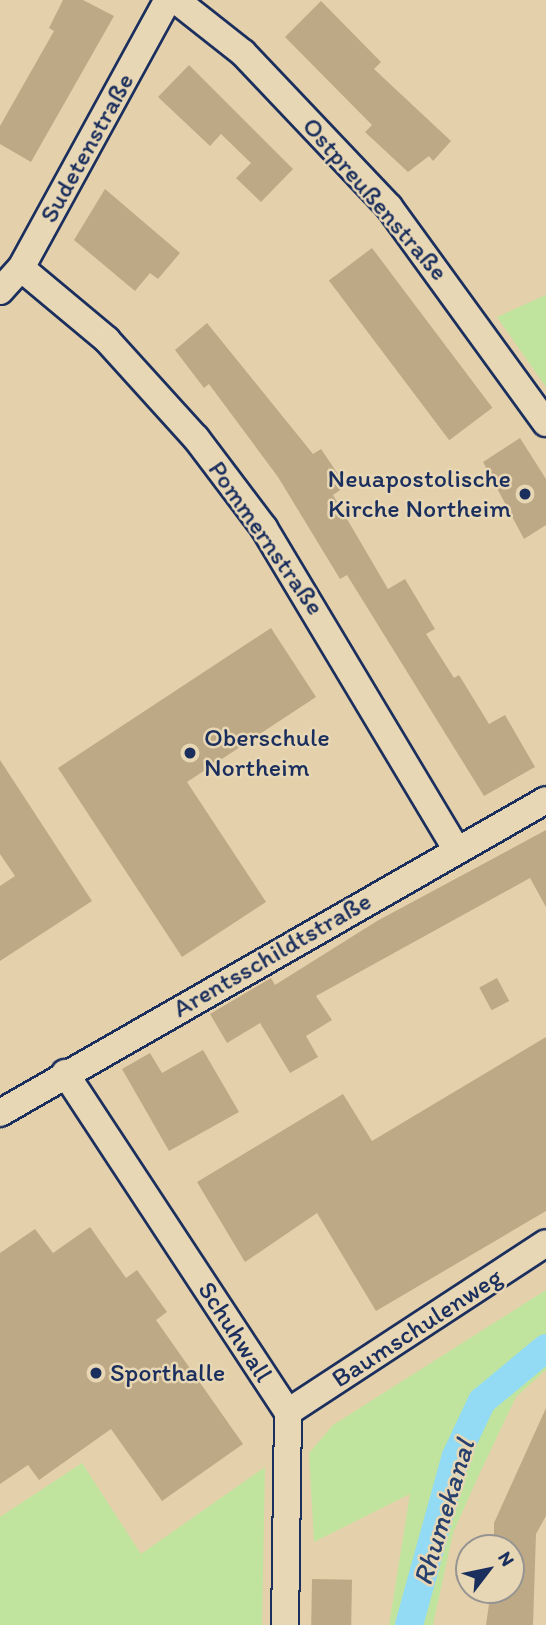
<!DOCTYPE html>
<meta charset="utf-8">
<style>
body{margin:0}
#map{position:relative;width:546px;height:1625px;overflow:hidden;background:#e4d1ac;font-family:Itim,sans-serif}
div>[style]{position:absolute}
[style*='--x']{left:calc(var(--x)*1px);top:calc(var(--y)*1px);width:calc(var(--w)*1px);rotate:calc(var(--a)*1deg)}
.green>*{inset:0;background:#c0e49e}
.canal>*{height:28px;margin:-14px;padding:0 14px;transform-origin:14px;border-radius:14px;background:#93daf5}
.building>*{inset:0;background:#bda985;transform-origin:0 0}
.roads{filter:drop-shadow(2px 0 #1b2f5e) drop-shadow(-2px 0 #1b2f5e) drop-shadow(0 2px #1b2f5e) drop-shadow(0 -2px #1b2f5e)}
.minor>*{height:26px;margin:-13px;padding:0 13px;transform-origin:13px;border-radius:13px;background:#e8d7b4}
.dots>*{width:19px;height:19px;translate:-50% -50%;box-sizing:border-box;border:4px solid #e8d7b4;border-radius:50%}
span{translate:-50% -50%;white-space:nowrap;text-align:center;line-height:1.15;-webkit-text-stroke:5px #e8d7b4;paint-order:stroke}
.street-label{font-size:26px;color:#1b2f5e}
.poi-label{font-size:26px;color:#1b2f5e}
.right{translate:-100% -50%;text-align:right}
.left{translate:0 -50%;text-align:left}
.water-label{font-size:28px;color:#27406d;font-style:italic}
.north{position:absolute;left:455px;top:1534px;width:70px;height:70px;box-sizing:border-box;background:#e8d7b4;border:2px solid #969492;border-radius:50%;rotate:58deg;font-size:19px;font-weight:700;line-height:28px;text-align:center;color:#1b2f5e}
.north::after{content:'';display:block;margin:auto;width:24px;height:32px;background:#1b2f5e;clip-path:polygon(50% 0,100% 100%,50% 72%,0 100%)}
</style>
<div id="map">
<div class="green">
<div style="clip-path:polygon(546px 295px,546px 387px,497px 317px)"></div>
<div style="clip-path:polygon(546px 1290px,546px 1370px,516px 1397px,477px 1479px,453px 1533px,433px 1625px,389px 1625px,410px 1494px,314px 1542px,309px 1453px,333px 1425px)"></div>
<div style="clip-path:polygon(82px 1463px,141px 1554px,265px 1467px,262px 1625px,0 1625px,0 1517px)"></div>
</div>
<div class="canal">
<div style="--x:409;--y:1625;--w:175;--a:-74.5"></div>
<div style="--x:456;--y:1456;--w:61;--a:-64.7"></div>
<div style="--x:482;--y:1401;--w:83;--a:-39.6"></div>
</div>
<div class="building">
<div style="clip-path:polygon(63px 0,83px 0,114px 16px,31px 162px,0 144px,0 126px,54px 31px,49px 28px)"></div>
<div style="clip-path:polygon(321px 1px,381px 62px,374px 69px,451px 141px,433px 161px,429px 156px,408px 172px,365px 132px,372px 125px,285px 37px)"></div>
<div style="clip-path:polygon(189px 65px,293px 169px,261px 202px,236px 178px,251px 163px,221px 134px,210px 146px,158px 97px)"></div>
<div style="clip-path:polygon(105px 189px,180px 253px,158px 279px,150px 273px,135px 291px,74px 240px)"></div>
<div style="left:372px;top:248px;width:200px;height:54px;rotate:53deg"></div>
<div style="clip-path:polygon(207px 323px,313px 454px,321px 449px,346px 486px,333px 495px,388px 589px,405px 579px,435px 629px,426px 634px,454px 678px,459px 675px,489px 724px,505px 715px,535px 767px,484px 796px,347px 575px,340px 579px,278px 477px,209px 384px,204px 388px,175px 350px)"></div>
<div style="clip-path:polygon(520px 438px,546px 479px,546px 525px,524px 539px,483px 462px)"></div>
<div style="clip-path:polygon(271px 628px,316px 697px,187px 782px,266px 902px,182px 957px,58px 768px)"></div>
<div style="clip-path:polygon(0 760px,92px 901px,0 961px,0 886px,15px 876px,0 854px)"></div>
<div style="clip-path:polygon(546px 830px,546px 907px,530px 878px,316px 996px,332px 1020px,306px 1036px,318px 1057px,290px 1073px,260px 1023px,227px 1043px,210px 1014px,271px 978px,275px 985px,377px 921px)"></div>
<div style="left:497px;top:978px;width:26px;height:20px;rotate:62deg"></div>
<div style="clip-path:polygon(546px 1037px,546px 1211px,376px 1311px,317px 1213px,245px 1262px,197px 1182px,343px 1094px,372px 1141px)"></div>
<div style="clip-path:polygon(203px 1050px,239px 1112px,169px 1151px,122px 1069px,150px 1053px,162px 1073px)"></div>
<div style="clip-path:polygon(90px 1227px,126px 1278px,137px 1270px,167px 1312px,156px 1320px,243px 1444px,162px 1501px,111px 1429px,39px 1480px,28px 1465px,0 1484px,0 1253px,35px 1229px,53px 1253px)"></div>
<div style="clip-path:polygon(546px 1408px,546px 1516px,536px 1534px,533px 1625px,486px 1625px,491px 1590px,511px 1590px,511px 1548px,494px 1548px,494px 1523px)"></div>
<div style="left:312px;top:1579px;width:40px;height:46px;rotate:1deg"></div>
</div>
<div class="roads">
<div class="minor">
<div style="--x:176;--y:0;--w:85;--a:38.3"></div>
<div style="--x:243;--y:53;--w:212;--a:46.5"></div>
<div style="--x:389;--y:207;--w:267;--a:54"></div>
<div style="--x:21;--y:268;--w:112;--a:39.9"></div>
<div style="--x:107;--y:340;--w:132;--a:47.8"></div>
<div style="--x:196;--y:438;--w:113;--a:52.9"></div>
<div style="--x:264;--y:528;--w:375;--a:59.1"></div>
<div style="--x:0;--y:291;--w:31;--a:-48"></div>
<div style="--x:21;--y:268;--w:306;--a:-61.3"></div>
<div style="--x:65;--y:1073;--w:406;--a:56.7"></div>
<div style="--x:288;--y:1412;--w:213;--a:90.8"></div>
<div style="--x:0;--y:1113;--w:629;--a:-29.82"></div>
<div style="--x:288;--y:1412;--w:308;--a:-33.2"></div>
</div>
</div>
<div class="dots">
<div style="left:525px;top:494px;background:#1b2f5e"></div>
<div style="left:190px;top:753px;background:#1b2f5e"></div>
<div style="left:96px;top:1373px;background:#1b2f5e"></div>
</div>
<div class="street-label">
<span style="left:87px;top:148px;rotate:-61deg">Sudetenstraße</span>
<span style="left:375px;top:199px;rotate:49deg">Ostpreußenstraße</span>
<span style="left:266px;top:538px;rotate:55deg">Pommernstraße</span>
<span style="left:272px;top:955px;rotate:-30deg">Arentsschildtstraße</span>
<span style="left:417px;top:1328px;rotate:-33deg">Baumschulenweg</span>
<span style="left:235px;top:1332px;rotate:57deg">Schuhwall</span>
</div>
<div class="poi-label">
<span class="right" style="left:511px;top:494px">Neuapostolische<br>Kirche Northeim</span>
<span class="left" style="left:204px;top:753px">Oberschule<br>Northeim</span>
<span class="left" style="left:110px;top:1373px">Sporthalle</span>
</div>
<div class="water-label">
<span style="left:443px;top:1512px;rotate:-73deg">Rhumekanal</span>
</div>
<div class="north">N</div>
</div>
